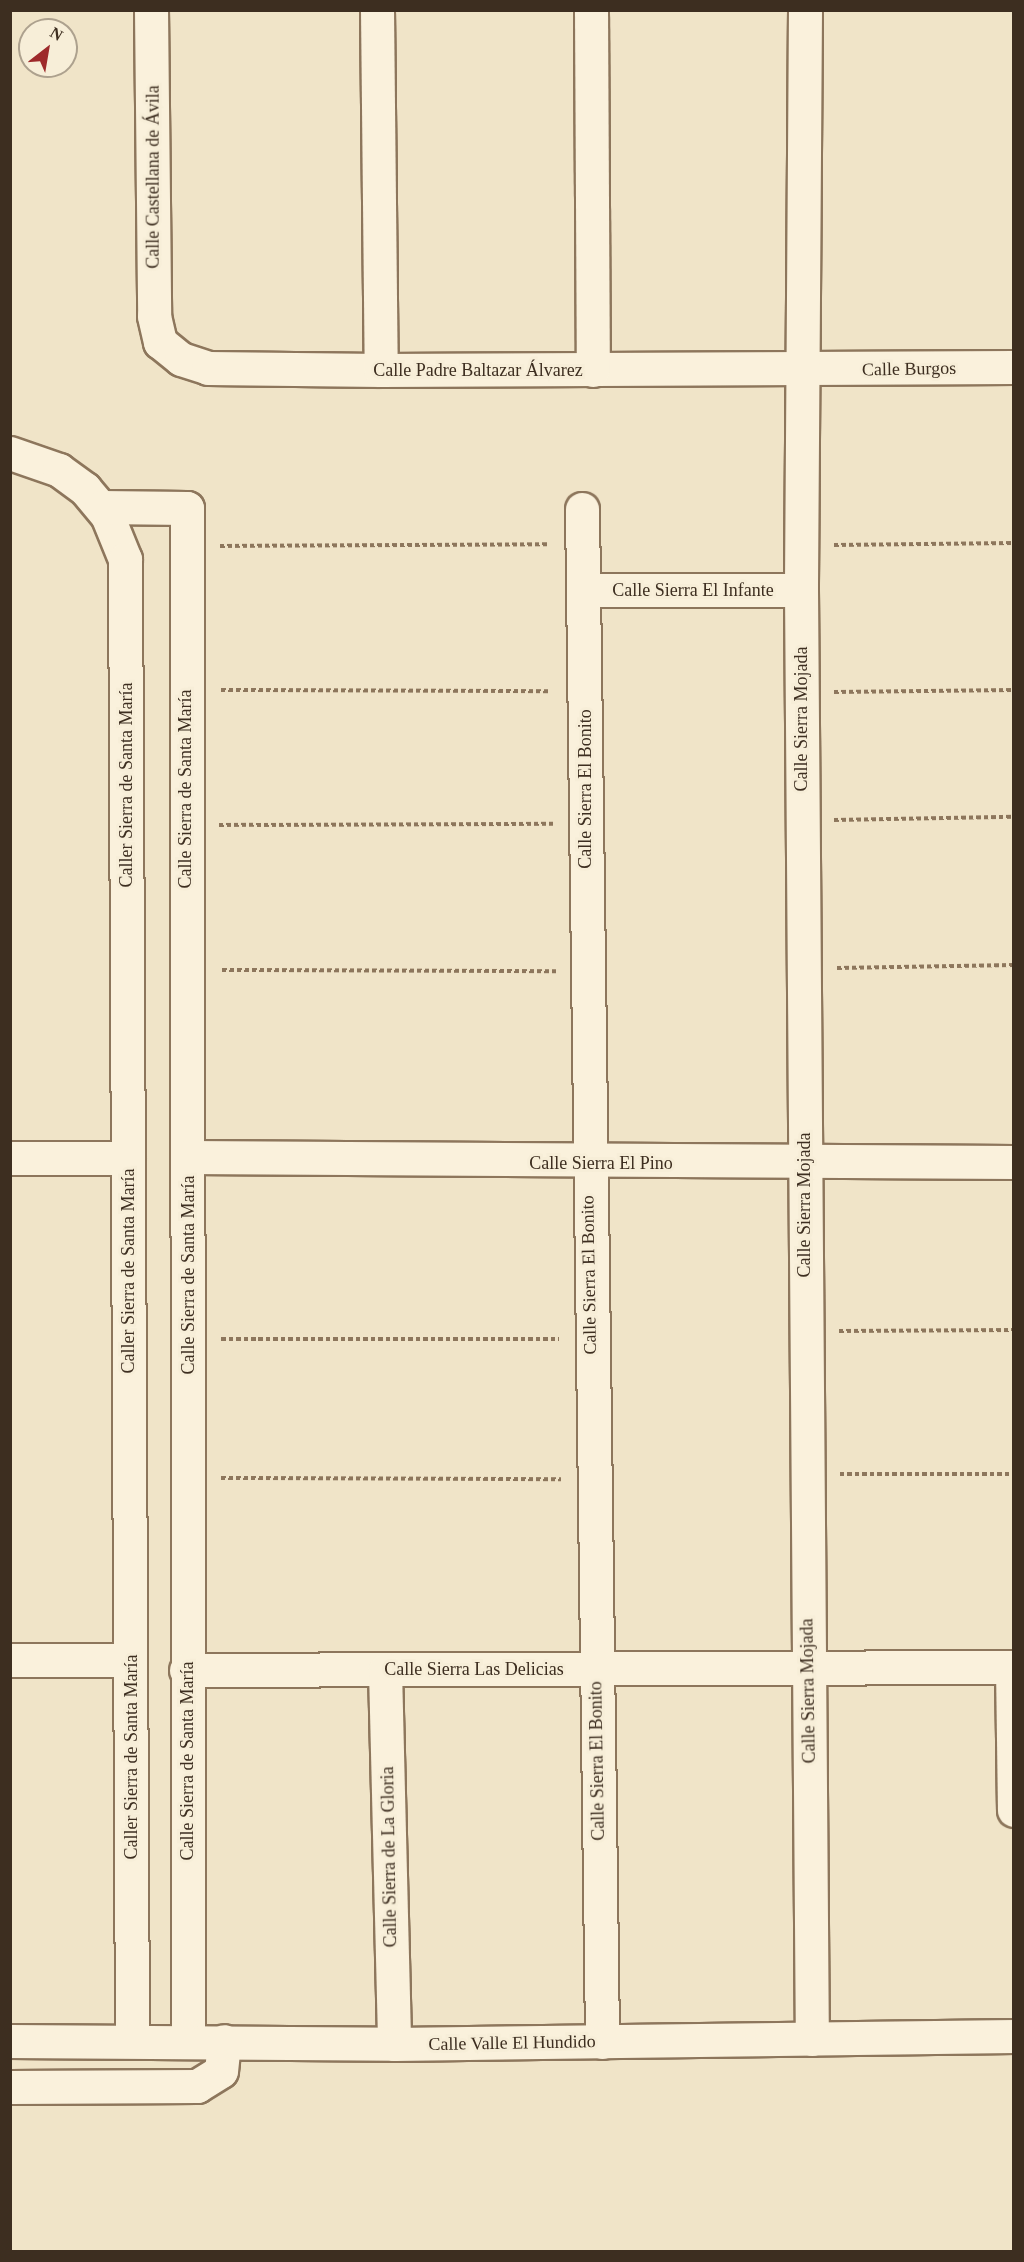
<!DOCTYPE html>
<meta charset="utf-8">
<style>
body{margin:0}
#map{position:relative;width:1024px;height:2262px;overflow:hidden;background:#f0e4c8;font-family:"Times New Roman",serif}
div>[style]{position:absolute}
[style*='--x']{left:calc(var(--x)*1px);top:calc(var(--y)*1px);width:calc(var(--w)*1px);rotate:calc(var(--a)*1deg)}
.path>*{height:4px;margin-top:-2px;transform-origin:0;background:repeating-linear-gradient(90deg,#8d765c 0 4.5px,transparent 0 7.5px)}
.roads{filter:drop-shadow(2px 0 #8d765c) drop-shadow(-2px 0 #8d765c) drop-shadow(0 2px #8d765c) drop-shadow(0 -2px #8d765c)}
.minor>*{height:33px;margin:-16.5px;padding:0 16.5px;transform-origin:16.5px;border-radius:16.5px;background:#faf1dc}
span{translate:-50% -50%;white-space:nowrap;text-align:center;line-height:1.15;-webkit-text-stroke:6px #f7eed8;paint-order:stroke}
.street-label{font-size:18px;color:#3d2e20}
.frame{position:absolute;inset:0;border:12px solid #3d2e20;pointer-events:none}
.north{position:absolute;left:18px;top:18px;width:60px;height:60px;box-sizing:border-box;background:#f7eed8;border:2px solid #ada18e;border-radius:50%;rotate:31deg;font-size:16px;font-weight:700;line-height:24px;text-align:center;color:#3d2e20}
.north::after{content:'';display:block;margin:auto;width:21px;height:27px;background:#9e2a2b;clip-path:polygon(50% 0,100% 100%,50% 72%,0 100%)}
</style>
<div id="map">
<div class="path">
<div style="--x:834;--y:545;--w:180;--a:-0.6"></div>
<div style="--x:220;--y:546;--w:328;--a:-0.3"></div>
<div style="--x:221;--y:690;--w:329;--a:0.2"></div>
<div style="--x:834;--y:692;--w:180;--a:-0.6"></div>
<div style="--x:834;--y:820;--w:180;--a:-1"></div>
<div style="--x:219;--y:825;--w:334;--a:-0.2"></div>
<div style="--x:837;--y:968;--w:177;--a:-1"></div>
<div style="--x:222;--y:970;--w:334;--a:0.2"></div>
<div style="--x:839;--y:1331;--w:175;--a:-0.3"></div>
<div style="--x:221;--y:1339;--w:338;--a:0"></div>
<div style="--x:840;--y:1474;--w:174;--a:0"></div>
<div style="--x:221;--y:1478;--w:340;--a:0.2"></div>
</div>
<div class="roads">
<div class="minor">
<div style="--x:151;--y:10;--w:306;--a:89.4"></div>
<div style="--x:154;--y:316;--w:27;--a:77"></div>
<div style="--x:160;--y:342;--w:27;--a:39"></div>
<div style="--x:181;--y:359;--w:28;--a:18"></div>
<div style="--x:208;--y:368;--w:173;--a:0.7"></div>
<div style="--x:381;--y:370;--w:633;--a:-0.27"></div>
<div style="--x:377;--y:10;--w:360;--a:89.4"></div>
<div style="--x:591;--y:10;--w:360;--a:89.7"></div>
<div style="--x:805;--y:10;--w:580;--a:90.4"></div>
<div style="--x:801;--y:590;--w:1449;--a:89.57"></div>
<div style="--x:10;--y:453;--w:52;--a:19.1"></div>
<div style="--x:59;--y:470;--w:32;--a:36"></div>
<div style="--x:85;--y:489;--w:34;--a:50"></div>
<div style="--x:107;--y:515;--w:48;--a:67.8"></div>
<div style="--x:125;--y:559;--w:1481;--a:89.73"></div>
<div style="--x:101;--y:507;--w:86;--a:0.7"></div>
<div style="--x:187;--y:508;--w:1533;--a:89.96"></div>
<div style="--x:582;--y:509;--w:1533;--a:89.25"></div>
<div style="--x:585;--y:590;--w:216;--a:0"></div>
<div style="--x:188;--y:1157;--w:826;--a:0.35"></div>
<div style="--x:10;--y:1158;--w:118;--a:0"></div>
<div style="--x:10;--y:1660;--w:120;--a:0"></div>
<div style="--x:1012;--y:1667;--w:143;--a:89.2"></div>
<div style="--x:186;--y:1670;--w:828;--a:-0.21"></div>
<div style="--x:385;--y:1670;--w:374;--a:88.6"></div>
<div style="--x:10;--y:2041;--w:384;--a:0.4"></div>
<div style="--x:394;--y:2044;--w:620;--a:-0.74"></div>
<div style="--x:10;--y:2087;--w:187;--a:-0.3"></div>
<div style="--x:197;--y:2086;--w:28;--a:-32"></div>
<div style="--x:221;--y:2071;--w:30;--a:-84"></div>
</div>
</div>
<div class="street-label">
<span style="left:153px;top:177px;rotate:-90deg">Calle Castellana de Ávila</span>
<span style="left:909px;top:369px;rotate:-1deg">Calle Burgos</span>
<span style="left:478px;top:370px">Calle Padre Baltazar Álvarez</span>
<span style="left:693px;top:590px">Calle Sierra El Infante</span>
<span style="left:801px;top:719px;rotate:-90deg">Calle Sierra Mojada</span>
<span style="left:126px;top:785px;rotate:-90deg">Caller Sierra de Santa María</span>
<span style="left:185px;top:789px;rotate:-90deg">Calle Sierra de Santa María</span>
<span style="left:585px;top:789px;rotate:-90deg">Calle Sierra El Bonito</span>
<span style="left:601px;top:1163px">Calle Sierra El Pino</span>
<span style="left:804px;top:1205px;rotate:-90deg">Calle Sierra Mojada</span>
<span style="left:128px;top:1271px;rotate:-90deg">Caller Sierra de Santa María</span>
<span style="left:188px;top:1275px;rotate:-90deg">Calle Sierra de Santa María</span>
<span style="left:589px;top:1275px;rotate:-91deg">Calle Sierra El Bonito</span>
<span style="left:474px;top:1669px">Calle Sierra Las Delicias</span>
<span style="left:808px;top:1691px;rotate:-91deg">Calle Sierra Mojada</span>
<span style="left:131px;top:1757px;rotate:-90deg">Caller Sierra de Santa María</span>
<span style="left:187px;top:1761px;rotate:-90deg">Calle Sierra de Santa María</span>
<span style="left:597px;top:1761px;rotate:-91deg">Calle Sierra El Bonito</span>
<span style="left:389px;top:1857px;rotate:-91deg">Calle Sierra de La Gloria</span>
<span style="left:512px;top:2043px;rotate:-1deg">Calle Valle El Hundido</span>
</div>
<div class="frame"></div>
<div class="north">N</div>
</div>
